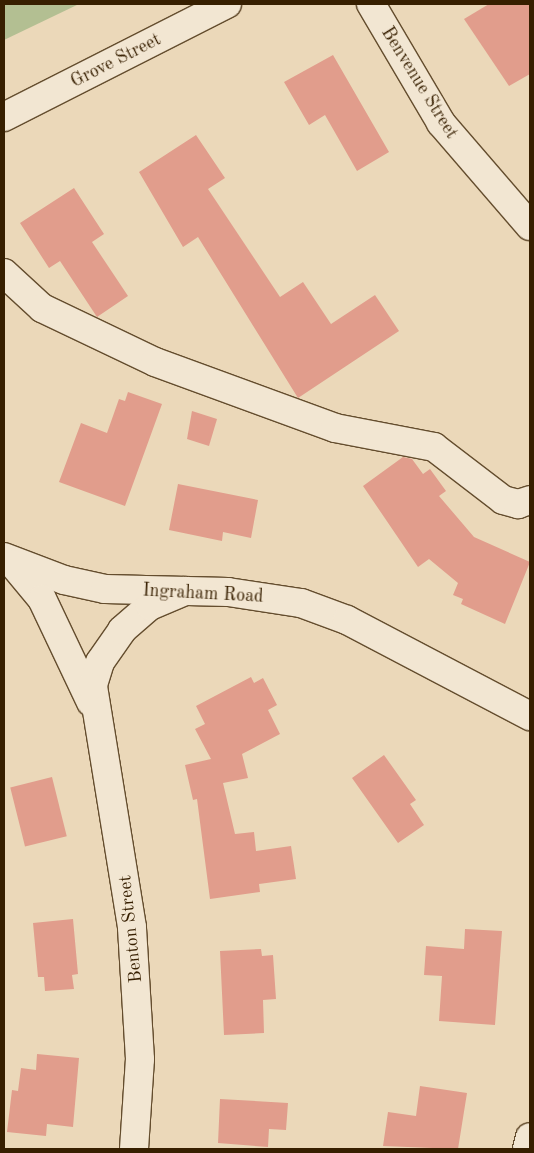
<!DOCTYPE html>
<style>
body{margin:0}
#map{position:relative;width:534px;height:1153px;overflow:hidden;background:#ebd8b9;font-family:"Old Standard TT",serif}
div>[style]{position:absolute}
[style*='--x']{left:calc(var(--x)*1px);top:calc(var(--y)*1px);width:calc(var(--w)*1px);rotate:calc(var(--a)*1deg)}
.green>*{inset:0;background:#b3bf92}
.building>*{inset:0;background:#e19d8c;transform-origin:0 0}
.roads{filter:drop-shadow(1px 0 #644d2e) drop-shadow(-1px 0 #644d2e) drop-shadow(0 1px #644d2e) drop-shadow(0 -1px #644d2e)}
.minor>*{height:28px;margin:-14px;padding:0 14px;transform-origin:14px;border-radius:14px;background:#f2e6d2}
span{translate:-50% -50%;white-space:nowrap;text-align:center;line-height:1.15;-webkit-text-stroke:4.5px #f2e6d2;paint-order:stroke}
.street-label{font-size:18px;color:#371f00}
.frame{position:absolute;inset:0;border:5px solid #371f00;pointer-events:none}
</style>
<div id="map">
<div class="green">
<div style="clip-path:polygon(4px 4px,79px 4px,4px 40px)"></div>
</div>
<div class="building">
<div style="clip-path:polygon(489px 4px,530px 4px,530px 74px,509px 86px,464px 19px)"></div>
<div style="clip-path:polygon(333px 55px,389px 152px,357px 171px,325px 115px,309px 125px,284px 82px)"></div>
<div style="clip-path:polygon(196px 135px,225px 178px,208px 189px,280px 297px,303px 282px,331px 324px,375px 295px,399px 331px,298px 398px,198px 237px,183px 247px,139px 172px)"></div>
<div style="clip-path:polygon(74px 188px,104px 234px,92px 242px,128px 296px,97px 317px,60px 261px,49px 268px,20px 223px)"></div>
<div style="clip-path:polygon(128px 392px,162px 404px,125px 506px,59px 482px,81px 423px,107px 433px,119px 399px,125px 401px)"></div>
<div style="clip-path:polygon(192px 411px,217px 419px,209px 446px,187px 439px)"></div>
<div style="clip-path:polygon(403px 457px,412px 459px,423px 474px,430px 469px,446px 491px,439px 496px,474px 537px,530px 562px,505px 624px,461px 604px,463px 599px,453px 595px,458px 583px,429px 559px,418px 567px,363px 486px)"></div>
<div style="clip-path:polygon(178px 484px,258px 500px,251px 538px,223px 532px,222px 541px,169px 530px)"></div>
<div style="clip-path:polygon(251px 677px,254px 683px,263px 678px,277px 705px,268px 710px,280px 734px,242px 754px,248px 778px,223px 783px,235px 834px,254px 832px,256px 851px,291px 846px,296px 879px,259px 884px,260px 892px,210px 899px,197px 799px,193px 800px,185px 765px,211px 759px,195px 729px,205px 724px,196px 706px)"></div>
<div style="clip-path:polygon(384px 755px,416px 800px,410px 804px,424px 825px,398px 843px,352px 778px)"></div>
<div style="left:52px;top:777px;width:61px;height:43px;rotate:76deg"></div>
<div style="clip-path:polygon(73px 919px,78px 974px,72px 975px,74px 989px,45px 991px,44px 977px,38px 977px,33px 923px)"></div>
<div style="clip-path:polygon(465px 929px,502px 931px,495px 1025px,439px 1021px,442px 976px,424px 975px,426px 946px,464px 949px)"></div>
<div style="clip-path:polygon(261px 949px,262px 956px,273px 955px,276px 999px,263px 1000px,264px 1033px,224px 1035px,220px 951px)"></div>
<div style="clip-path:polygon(37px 1054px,79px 1058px,73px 1127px,47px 1124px,46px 1136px,7px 1132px,12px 1090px,18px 1091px,21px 1068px,36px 1070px)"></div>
<div style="clip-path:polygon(420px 1086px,467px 1093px,458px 1149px,383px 1146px,388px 1112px,416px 1116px)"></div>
<div style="clip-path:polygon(220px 1099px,288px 1103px,286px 1130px,269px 1129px,268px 1147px,218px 1143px)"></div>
</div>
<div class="roads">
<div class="minor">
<div style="--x:371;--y:4;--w:138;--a:59.5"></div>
<div style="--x:441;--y:123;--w:136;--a:49.2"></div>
<div style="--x:4;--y:117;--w:250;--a:-26.9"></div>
<div style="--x:4;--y:273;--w:52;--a:42.6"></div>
<div style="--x:42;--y:308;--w:125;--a:25.5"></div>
<div style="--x:155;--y:362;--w:192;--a:20.1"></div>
<div style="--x:335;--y:428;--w:101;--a:10.9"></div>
<div style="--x:434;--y:447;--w:87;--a:37.5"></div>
<div style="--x:503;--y:500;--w:16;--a:15"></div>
<div style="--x:518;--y:504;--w:13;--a:-18"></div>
<div style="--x:4;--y:557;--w:64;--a:21"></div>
<div style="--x:64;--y:580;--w:42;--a:12.4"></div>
<div style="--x:105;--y:589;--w:123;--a:1.4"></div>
<div style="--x:228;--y:592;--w:74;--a:8.6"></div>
<div style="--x:301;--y:603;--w:49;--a:20.3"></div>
<div style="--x:347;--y:620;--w:207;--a:27.7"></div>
<div style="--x:13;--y:564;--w:45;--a:50.4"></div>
<div style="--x:42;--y:599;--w:114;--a:64.6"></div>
<div style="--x:134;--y:1149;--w:90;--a:-86.2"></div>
<div style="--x:140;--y:1059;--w:132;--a:-93.5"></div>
<div style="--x:132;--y:927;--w:245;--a:-99.2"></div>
<div style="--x:93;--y:685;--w:24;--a:-73"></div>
<div style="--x:100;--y:662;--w:39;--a:-55"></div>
<div style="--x:122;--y:630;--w:37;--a:-41"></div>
<div style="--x:150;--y:606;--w:38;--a:-23"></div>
<div style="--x:527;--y:1149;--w:12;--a:-76"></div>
</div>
</div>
<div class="street-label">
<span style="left:116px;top:61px;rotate:-27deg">Grove Street</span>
<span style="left:419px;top:83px;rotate:58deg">Benvenue Street</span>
<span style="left:203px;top:594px;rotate:3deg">Ingraham Road</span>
<span style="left:131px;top:929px;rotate:-96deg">Benton Street</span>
</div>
<div class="frame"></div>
</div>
